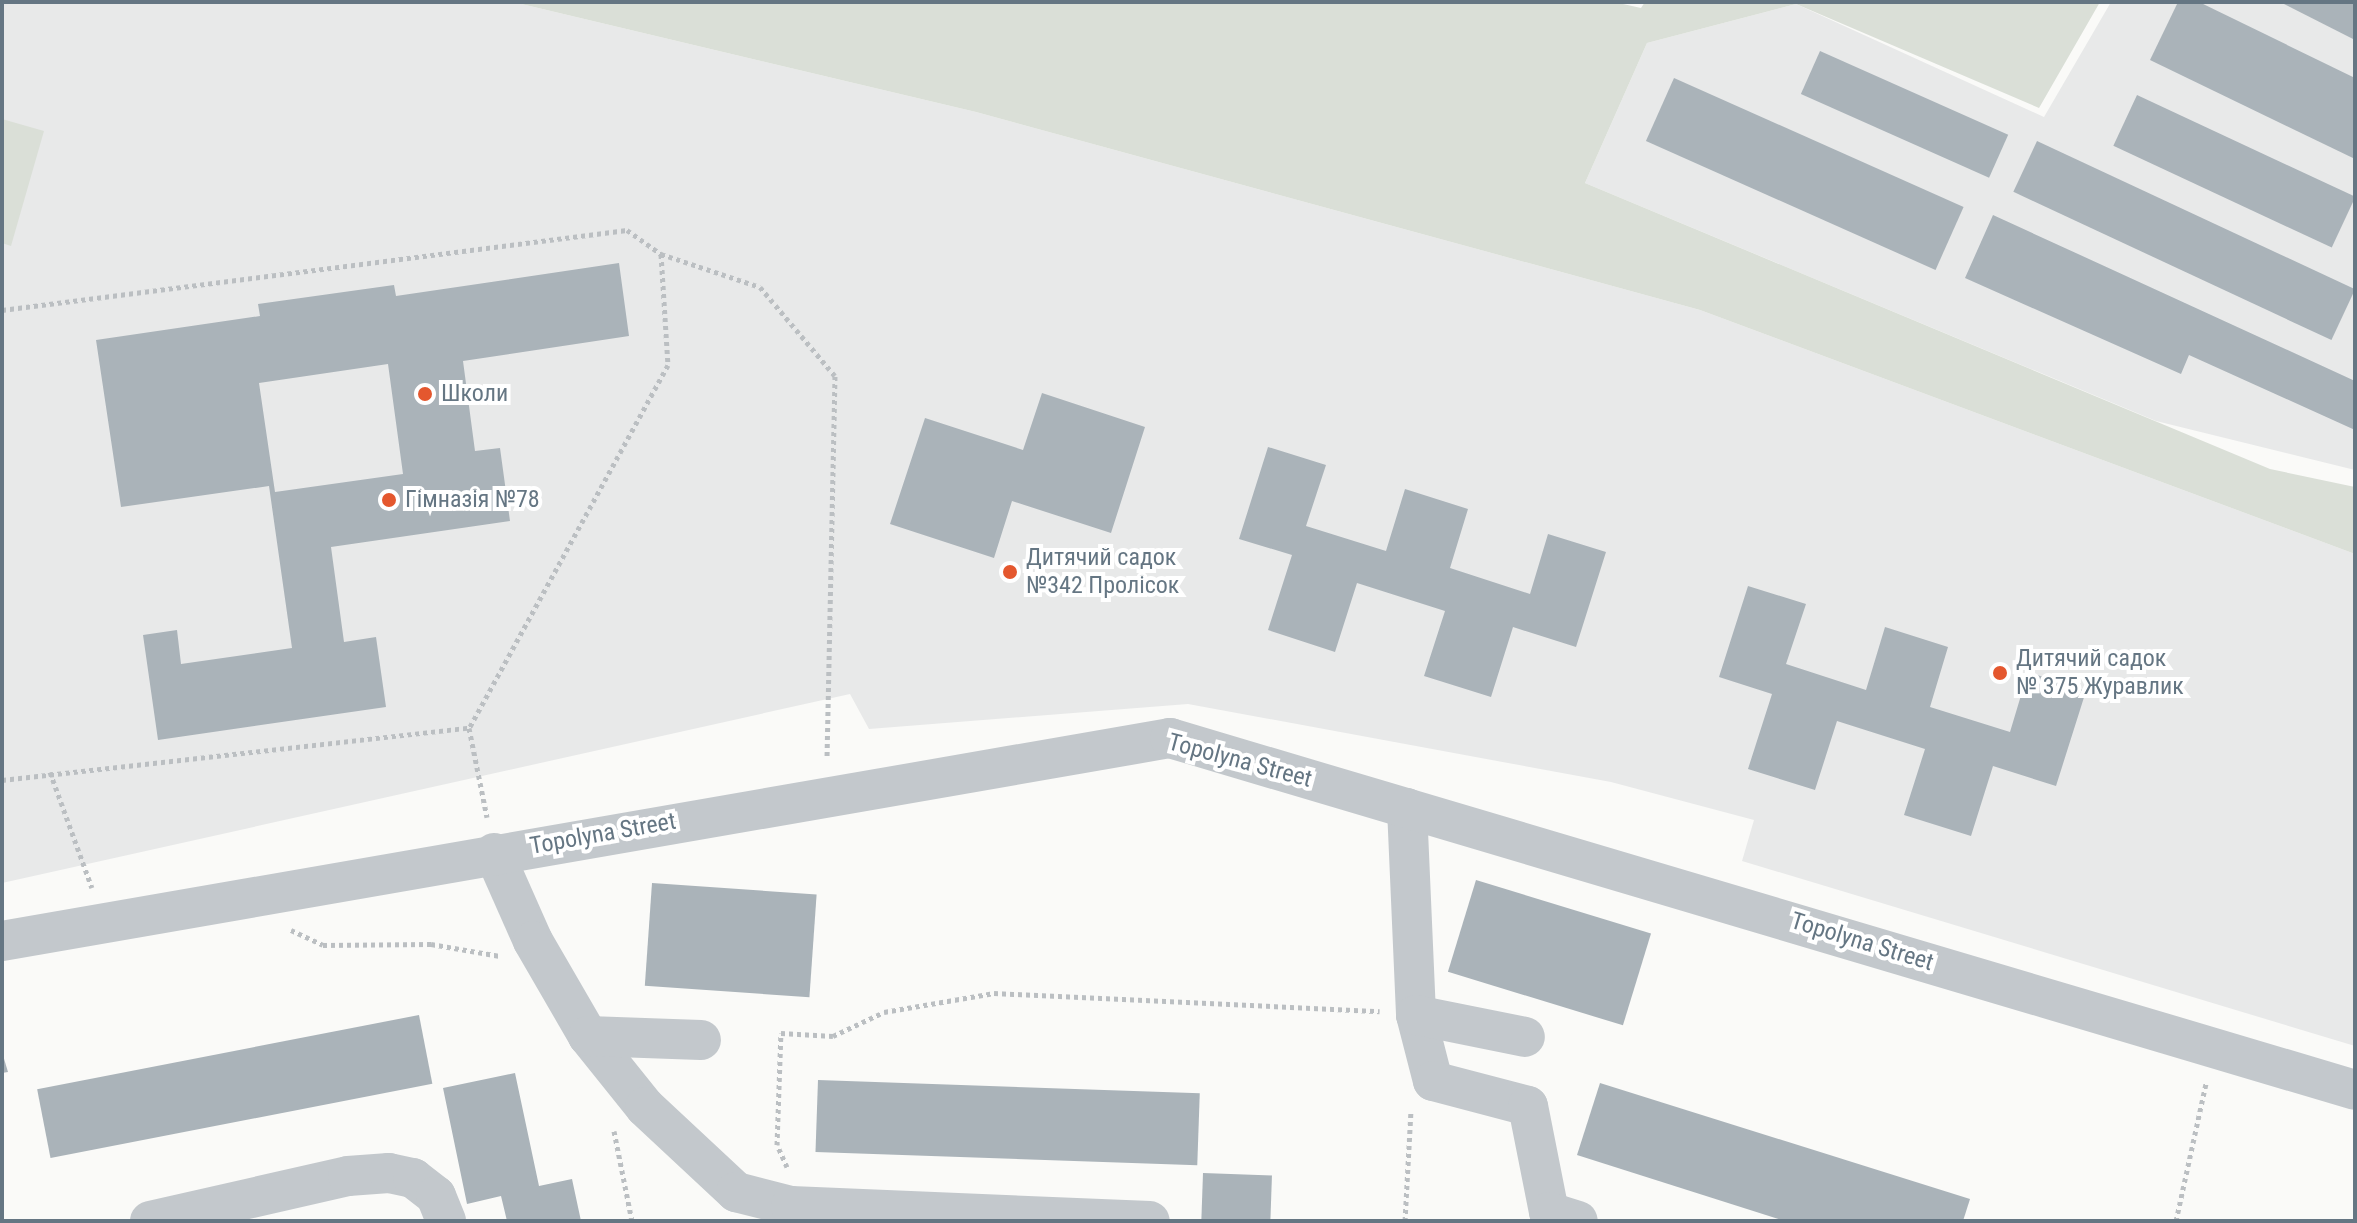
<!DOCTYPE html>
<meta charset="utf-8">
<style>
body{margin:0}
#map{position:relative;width:2357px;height:1223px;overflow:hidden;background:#fafaf8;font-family:"Roboto Condensed",sans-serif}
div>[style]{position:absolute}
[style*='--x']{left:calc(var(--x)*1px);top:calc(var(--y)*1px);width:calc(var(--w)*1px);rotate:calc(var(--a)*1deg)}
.built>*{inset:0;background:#e8e9e9}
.green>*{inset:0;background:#dadfd7}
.building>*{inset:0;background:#aab3b9;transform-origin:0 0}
.path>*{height:5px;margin-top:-2.5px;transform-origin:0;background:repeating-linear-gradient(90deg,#bbbfc2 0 4px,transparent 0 8px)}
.minor>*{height:40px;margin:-20px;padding:0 20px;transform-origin:20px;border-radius:20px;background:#c3c8cc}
.dots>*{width:22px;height:22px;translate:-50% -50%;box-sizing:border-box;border:4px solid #fff;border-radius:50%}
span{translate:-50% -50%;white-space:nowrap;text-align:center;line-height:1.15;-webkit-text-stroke:8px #fff;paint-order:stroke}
.poi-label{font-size:24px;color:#657683}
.left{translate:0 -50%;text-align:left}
.street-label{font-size:24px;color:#657683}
.frame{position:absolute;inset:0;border:4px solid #657683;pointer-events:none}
</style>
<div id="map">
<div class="built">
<div style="clip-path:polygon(2px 2px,513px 2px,976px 112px,1700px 310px,2355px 554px,2355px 1046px,1742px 861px,1754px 820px,1611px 782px,1188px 704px,869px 729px,850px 694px,2px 883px)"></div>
<div style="clip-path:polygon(2111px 2px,2355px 2px,2355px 470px,2156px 421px,1585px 183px,1647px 43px,1796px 4px,2044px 117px)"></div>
</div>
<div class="green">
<div style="clip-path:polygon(513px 2px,1614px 2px,1641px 8px,1645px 2px,2100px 2px,2039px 108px,1796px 4px,1647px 43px,1585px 183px,2270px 469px,2355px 487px,2355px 554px,1700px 310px,976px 112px)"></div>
<div style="clip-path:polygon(2px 119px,44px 131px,11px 246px,2px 243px)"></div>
</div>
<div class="building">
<div style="clip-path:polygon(2178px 2px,2199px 2px,2355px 78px,2355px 159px,2150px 60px)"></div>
<div style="clip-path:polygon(2280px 2px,2355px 2px,2355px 40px)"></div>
<div style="left:1820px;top:51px;width:206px;height:47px;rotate:24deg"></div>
<div style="left:1674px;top:78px;width:317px;height:69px;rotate:24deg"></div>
<div style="left:2137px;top:95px;width:241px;height:56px;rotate:25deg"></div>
<div style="left:2037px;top:141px;width:351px;height:56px;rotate:25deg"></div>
<div style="clip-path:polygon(1993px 215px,2355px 381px,2355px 430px,2189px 355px,2181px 374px,1965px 278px)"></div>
<div style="clip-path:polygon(evenodd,619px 263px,629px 336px,463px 361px,475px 451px,500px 448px,510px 521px,331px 547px,344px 642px,376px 637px,386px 707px,158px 740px,143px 635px,177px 630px,181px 664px,292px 648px,269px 486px,121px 507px,96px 340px,260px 316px,258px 304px,394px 285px,396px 296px,619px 263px,388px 364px,403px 474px,275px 492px,259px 383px,388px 364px)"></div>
<div style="clip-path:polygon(1042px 393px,1145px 427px,1111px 533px,1012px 501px,994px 558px,890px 524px,925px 418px,1023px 450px)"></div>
<div style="clip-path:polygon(1268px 447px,1326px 465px,1306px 526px,1386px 551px,1405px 489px,1468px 509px,1450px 568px,1530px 594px,1548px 534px,1606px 552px,1576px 647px,1513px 627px,1491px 697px,1424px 676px,1445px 611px,1357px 583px,1335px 652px,1268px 630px,1292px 555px,1239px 539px)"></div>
<div style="clip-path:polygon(1748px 586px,1806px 604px,1786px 664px,1866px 690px,1885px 627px,1948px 647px,1930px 707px,2010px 732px,2028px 672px,2086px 691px,2056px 786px,1993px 766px,1971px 836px,1904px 815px,1925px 749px,1837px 721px,1815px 790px,1748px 769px,1772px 694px,1719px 677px)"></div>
<div style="left:1476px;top:880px;width:183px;height:96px;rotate:17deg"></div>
<div style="left:652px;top:883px;width:165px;height:103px;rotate:4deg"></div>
<div style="left:419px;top:1015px;width:70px;height:389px;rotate:79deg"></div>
<div style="clip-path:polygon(2px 1052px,8px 1072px,2px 1073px)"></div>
<div style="clip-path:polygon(515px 1073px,539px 1186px,572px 1179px,581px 1221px,507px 1221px,501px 1196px,467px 1204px,443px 1088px)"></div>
<div style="left:818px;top:1080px;width:382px;height:72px;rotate:2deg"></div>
<div style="clip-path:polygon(1600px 1083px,1970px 1199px,1963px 1221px,1785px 1221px,1577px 1155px)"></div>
<div style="left:1203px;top:1173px;width:69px;height:48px;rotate:2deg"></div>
</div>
<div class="path">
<div style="--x:661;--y:254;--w:104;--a:18.4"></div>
<div style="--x:760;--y:287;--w:116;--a:49.9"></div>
<div style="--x:835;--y:376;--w:383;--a:91.2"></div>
<div style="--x:2;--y:310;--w:630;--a:-7.29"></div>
<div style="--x:627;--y:230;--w:42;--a:35.2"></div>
<div style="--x:661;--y:254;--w:111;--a:86.4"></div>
<div style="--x:668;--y:365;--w:414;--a:118.7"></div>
<div style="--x:469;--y:728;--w:91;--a:78.6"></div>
<div style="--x:50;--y:772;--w:123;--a:70.1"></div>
<div style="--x:2;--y:780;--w:470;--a:-6.4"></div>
<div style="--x:291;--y:930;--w:35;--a:25"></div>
<div style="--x:323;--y:945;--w:108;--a:-0.5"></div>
<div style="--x:431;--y:944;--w:70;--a:9.9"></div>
<div style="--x:614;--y:1131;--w:92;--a:78.7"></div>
<div style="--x:787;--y:1167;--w:24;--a:-114"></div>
<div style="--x:777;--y:1145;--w:112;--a:-88"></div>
<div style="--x:781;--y:1033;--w:52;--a:3.3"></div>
<div style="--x:833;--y:1036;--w:56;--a:-25.2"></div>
<div style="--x:884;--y:1012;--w:112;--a:-9.8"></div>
<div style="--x:994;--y:993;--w:386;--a:2.7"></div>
<div style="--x:1405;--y:1221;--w:111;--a:-86.9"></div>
<div style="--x:2176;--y:1221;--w:141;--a:-77.7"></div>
</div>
<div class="minor">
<div style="--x:1407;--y:808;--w:207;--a:87.5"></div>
<div style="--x:1416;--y:1015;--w:68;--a:75.6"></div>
<div style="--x:1433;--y:1081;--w:98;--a:14.7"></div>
<div style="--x:1528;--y:1106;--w:108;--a:78.8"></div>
<div style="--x:1549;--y:1212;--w:30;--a:17"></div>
<div style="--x:494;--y:853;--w:96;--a:66.1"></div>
<div style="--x:533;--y:941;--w:110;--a:59.9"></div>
<div style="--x:588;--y:1036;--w:91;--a:51.2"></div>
<div style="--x:645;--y:1107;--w:125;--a:43"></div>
<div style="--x:736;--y:1192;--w:57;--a:14.3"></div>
<div style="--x:791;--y:1206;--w:359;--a:2.4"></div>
<div style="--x:2;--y:941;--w:1186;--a:-9.86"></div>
<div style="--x:1170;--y:738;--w:1236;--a:16.54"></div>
<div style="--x:1416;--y:1015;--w:111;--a:11.4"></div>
<div style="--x:588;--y:1036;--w:113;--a:2"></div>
<div style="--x:150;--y:1221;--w:203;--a:-12.8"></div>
<div style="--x:348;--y:1176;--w:41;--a:-4.2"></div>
<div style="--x:389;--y:1173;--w:25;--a:12"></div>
<div style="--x:413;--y:1178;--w:29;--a:38"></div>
<div style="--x:436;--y:1196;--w:27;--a:68"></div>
</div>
<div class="dots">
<div style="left:425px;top:394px;background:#e4572e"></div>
<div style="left:389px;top:500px;background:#e4572e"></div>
<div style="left:1010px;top:572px;background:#e4572e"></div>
<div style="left:2000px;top:673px;background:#e4572e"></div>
</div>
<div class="poi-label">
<span class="left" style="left:441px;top:394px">Школи</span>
<span class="left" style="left:405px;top:500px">Гімназія №78</span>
<span class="left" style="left:1026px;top:572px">Дитячий садок<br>№342 Пролісок</span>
<span class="left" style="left:2016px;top:673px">Дитячий садок<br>№ 375 Журавлик</span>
</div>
<div class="street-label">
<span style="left:1240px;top:761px;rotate:15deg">Topolyna Street</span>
<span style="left:603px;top:834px;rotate:-10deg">Topolyna Street</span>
<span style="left:1862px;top:942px;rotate:17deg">Topolyna Street</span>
</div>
<div class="frame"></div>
</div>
